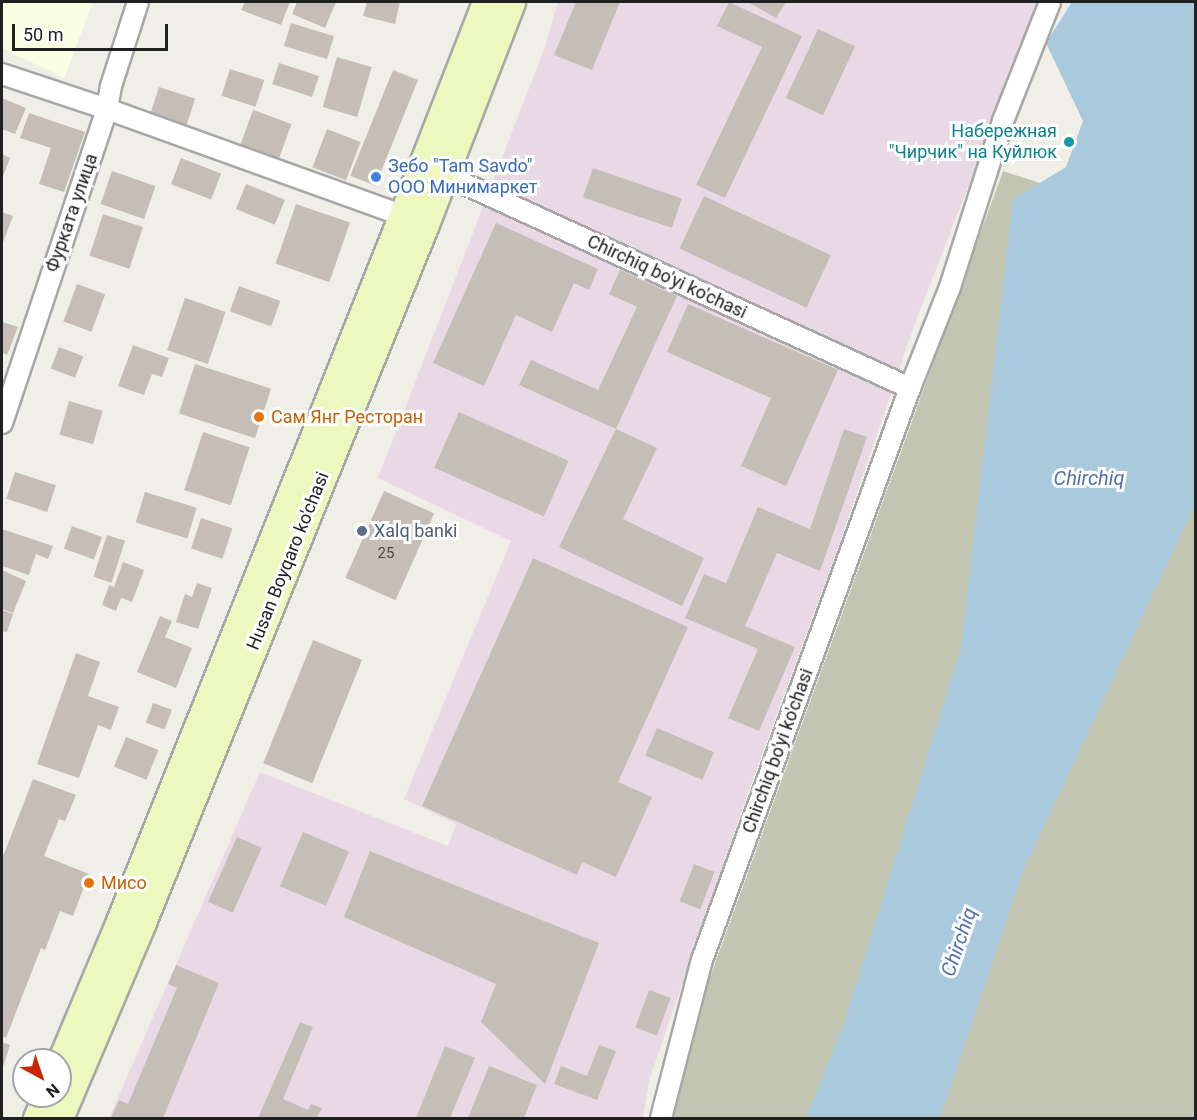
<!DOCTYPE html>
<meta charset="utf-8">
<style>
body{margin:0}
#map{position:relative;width:1197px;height:1120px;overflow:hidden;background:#f0efe7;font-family:Roboto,sans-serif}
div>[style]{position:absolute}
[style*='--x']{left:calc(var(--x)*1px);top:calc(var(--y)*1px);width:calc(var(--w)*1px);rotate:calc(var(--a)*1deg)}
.industrial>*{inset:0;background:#e9d9e4}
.education>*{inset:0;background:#fafee2}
.construction>*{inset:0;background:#c2c5b2}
.water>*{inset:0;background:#a9c9dc}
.building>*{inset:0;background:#c5beb6;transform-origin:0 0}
.roads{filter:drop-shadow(2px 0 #a7a7a7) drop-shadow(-2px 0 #a7a7a7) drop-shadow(0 2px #a7a7a7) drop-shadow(0 -2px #a7a7a7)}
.minor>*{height:20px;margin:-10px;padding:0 10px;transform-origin:10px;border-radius:10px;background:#fff}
.secondary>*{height:27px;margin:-13.5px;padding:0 13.5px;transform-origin:13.5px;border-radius:13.5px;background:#ecf8be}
.dots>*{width:16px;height:16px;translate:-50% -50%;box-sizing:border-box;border:3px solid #fff;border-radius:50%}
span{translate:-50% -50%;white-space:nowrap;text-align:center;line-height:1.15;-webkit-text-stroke:6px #fff;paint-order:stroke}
.number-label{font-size:15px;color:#494846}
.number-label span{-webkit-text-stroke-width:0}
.culture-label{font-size:18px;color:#0d838f}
.right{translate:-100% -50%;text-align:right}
.shop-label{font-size:18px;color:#366cbe}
.left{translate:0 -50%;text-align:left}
.street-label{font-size:18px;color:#202020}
.food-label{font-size:18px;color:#c56008}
.service-label{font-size:18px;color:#4e5e75}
.water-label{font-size:20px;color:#4f70ad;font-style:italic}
.frame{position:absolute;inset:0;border:3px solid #202020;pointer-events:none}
.north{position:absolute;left:12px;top:1048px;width:60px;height:60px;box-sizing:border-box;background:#fff;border:2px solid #a6a6a6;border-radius:50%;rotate:140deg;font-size:16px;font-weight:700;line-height:24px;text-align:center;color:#202020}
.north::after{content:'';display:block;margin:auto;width:21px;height:27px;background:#c92407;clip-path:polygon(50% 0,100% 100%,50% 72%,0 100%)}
.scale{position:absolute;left:12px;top:24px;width:156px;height:27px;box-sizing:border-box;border:3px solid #202020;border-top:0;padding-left:8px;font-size:18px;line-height:21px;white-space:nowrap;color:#202020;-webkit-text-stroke:4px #fff;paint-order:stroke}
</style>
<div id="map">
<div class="industrial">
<div style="clip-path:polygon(558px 2px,1040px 2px,914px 326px,838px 548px,745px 801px,650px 1078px,643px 1118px,109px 1118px,260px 772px,448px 846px,456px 824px,404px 799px,511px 541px,378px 478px,545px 47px)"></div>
</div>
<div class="education">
<div style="clip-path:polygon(2px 2px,93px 2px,64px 78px,2px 48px)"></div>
</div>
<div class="construction">
<div style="clip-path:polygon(1003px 171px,1195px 234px,1195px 1118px,667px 1118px,674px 1076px)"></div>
</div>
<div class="water">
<div style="clip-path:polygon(1072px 2px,1195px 2px,1195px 504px,1022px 873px,940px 1118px,806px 1118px,844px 1023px,961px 648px,1013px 199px,1066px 167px,1083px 121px,1046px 43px)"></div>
</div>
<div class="building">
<div style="clip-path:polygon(245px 2px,290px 2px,281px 25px,241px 10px)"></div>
<div style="clip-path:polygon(297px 2px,336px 2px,325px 28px,292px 14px)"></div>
<div style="clip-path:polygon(367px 2px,400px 2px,395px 24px,363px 16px)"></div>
<div style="clip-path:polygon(576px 2px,620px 2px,592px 70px,554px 55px)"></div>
<div style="clip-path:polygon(729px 2px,802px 36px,725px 198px,696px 185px,762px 47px,717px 26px)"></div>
<div style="clip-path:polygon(748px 2px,786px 2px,776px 18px)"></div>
<div style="left:291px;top:23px;width:45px;height:24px;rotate:17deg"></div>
<div style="left:818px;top:29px;width:41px;height:76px;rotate:25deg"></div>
<div style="left:337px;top:57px;width:36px;height:52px;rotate:16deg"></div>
<div style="left:279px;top:63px;width:42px;height:22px;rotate:18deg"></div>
<div style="left:230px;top:69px;width:36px;height:28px;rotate:18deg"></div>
<div style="left:393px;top:70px;width:27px;height:114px;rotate:22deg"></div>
<div style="left:159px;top:87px;width:38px;height:28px;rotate:18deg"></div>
<div style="clip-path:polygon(2px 98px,26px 108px,15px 134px,2px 129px)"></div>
<div style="left:253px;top:110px;width:41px;height:39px;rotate:20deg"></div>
<div style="clip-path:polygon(29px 113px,85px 132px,64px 192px,39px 184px,51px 148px,20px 138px)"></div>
<div style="left:327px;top:129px;width:36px;height:41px;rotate:21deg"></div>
<div style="clip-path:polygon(2px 154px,10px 158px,2px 179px)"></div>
<div style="left:181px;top:158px;width:43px;height:28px;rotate:21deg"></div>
<div style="left:593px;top:168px;width:94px;height:31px;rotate:19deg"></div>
<div style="left:112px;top:171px;width:46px;height:35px;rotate:19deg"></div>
<div style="left:246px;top:184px;width:42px;height:27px;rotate:22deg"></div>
<div style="left:704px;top:196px;width:140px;height:58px;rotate:25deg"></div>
<div style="left:296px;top:204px;width:57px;height:63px;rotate:19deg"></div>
<div style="clip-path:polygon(2px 212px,13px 216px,2px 245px)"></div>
<div style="left:103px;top:214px;width:42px;height:44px;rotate:18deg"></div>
<div style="clip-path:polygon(496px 223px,598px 269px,589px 290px,574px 283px,552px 332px,516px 315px,484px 386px,433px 363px)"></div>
<div style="clip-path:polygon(620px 270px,677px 296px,616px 429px,657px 448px,623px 519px,704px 558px,682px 606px,559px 547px,616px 429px,519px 385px,531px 360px,598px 390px,637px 307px,609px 294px)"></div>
<div style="left:77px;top:284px;width:30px;height:40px;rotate:20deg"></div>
<div style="left:239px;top:286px;width:44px;height:27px;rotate:20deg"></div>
<div style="left:185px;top:298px;width:43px;height:55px;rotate:19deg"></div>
<div style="clip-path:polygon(688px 304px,838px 370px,786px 486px,741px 466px,771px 398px,667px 352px)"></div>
<div style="clip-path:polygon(2px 322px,18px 327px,7px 355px,2px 352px)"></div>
<div style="clip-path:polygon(133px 345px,169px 358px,162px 377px,152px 374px,144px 395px,118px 386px)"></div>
<div style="left:59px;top:347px;width:26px;height:23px;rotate:21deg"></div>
<div style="left:195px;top:364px;width:80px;height:52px;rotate:18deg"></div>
<div style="left:69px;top:401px;width:35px;height:35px;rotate:16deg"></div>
<div style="left:459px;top:412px;width:120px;height:61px;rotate:24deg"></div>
<div style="clip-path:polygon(844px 429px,867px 437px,820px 571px,777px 553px,745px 626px,795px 647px,759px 731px,728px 718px,758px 649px,685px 618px,704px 574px,726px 583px,758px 507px,810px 529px)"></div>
<div style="left:203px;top:432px;width:49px;height:61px;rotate:18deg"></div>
<div style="left:15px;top:472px;width:43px;height:28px;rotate:18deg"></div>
<div style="left:384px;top:491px;width:55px;height:95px;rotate:24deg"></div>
<div style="left:145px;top:492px;width:54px;height:32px;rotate:17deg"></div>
<div style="left:201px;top:518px;width:33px;height:32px;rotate:18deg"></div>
<div style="left:72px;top:526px;width:32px;height:24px;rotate:20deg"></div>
<div style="clip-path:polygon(2px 529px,53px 546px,48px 559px,36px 554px,29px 575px,2px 566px)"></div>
<div style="left:107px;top:535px;width:19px;height:44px;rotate:18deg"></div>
<div style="clip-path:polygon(533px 558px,688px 627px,618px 782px,652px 797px,616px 877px,582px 862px,577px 875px,422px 806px)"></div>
<div style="clip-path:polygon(123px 562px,144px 570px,132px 602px,121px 598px,116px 611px,102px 605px,109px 585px,114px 587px)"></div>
<div style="clip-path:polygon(2px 570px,26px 581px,13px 613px,2px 609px)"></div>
<div style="clip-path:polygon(197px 583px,212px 588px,198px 629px,176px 622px,185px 594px,192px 597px)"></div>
<div style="clip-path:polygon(2px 610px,13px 614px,7px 632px,2px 631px)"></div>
<div style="clip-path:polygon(160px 616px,172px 621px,165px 637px,192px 648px,176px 688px,137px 672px)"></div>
<div style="left:313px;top:640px;width:53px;height:133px;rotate:22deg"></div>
<div style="clip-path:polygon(76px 653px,100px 662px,88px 696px,119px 707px,111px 730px,98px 725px,79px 778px,37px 764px)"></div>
<div style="left:153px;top:703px;width:20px;height:21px;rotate:20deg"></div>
<div style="left:657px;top:728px;width:62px;height:30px;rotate:23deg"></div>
<div style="left:126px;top:737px;width:35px;height:32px;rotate:22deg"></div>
<div style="clip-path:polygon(33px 779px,76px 795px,65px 821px,59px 819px,44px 856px,89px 874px,73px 916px,60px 911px,45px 950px,41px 948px,6px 1038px,2px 1036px,2px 859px)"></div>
<div style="left:303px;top:832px;width:50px;height:59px;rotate:23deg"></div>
<div style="left:237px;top:837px;width:27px;height:71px;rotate:24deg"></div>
<div style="clip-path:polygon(370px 851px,599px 943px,545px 1084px,481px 1022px,496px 984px,344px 917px)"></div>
<div style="left:694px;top:864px;width:22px;height:40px;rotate:21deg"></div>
<div style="clip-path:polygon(176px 965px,219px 983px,163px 1118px,111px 1118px,119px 1100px,128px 1104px,177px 988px,168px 984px)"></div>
<div style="left:649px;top:990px;width:23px;height:40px;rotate:20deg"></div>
<div style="clip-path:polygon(300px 1022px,313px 1027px,283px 1099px,308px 1110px,311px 1104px,322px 1108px,317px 1118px,258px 1118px)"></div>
<div style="clip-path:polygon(2px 1042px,10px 1045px,2px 1070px)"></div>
<div style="clip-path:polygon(599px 1045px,616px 1051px,597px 1100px,554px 1084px,561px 1066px,587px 1076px)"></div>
<div style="clip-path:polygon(445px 1046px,475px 1058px,450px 1118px,416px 1118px)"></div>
<div style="clip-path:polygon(489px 1066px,537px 1085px,524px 1118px,468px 1118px)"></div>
</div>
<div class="roads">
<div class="minor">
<div style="--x:2;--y:74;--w:111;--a:18.4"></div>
<div style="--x:107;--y:109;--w:327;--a:19.8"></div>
<div style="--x:434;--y:170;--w:524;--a:24.61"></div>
<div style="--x:2;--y:423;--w:331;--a:-71.5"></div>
<div style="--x:107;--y:109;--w:23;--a:-80"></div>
<div style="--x:111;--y:86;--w:88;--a:-72.2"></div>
<div style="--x:661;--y:1118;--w:163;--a:-75.5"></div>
<div style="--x:702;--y:960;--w:609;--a:-70.02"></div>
<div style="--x:910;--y:388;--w:109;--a:-68.4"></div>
<div style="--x:950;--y:287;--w:174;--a:-72.3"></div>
<div style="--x:1003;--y:121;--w:128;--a:-68.4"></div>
</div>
<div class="secondary">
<div style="--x:60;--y:1064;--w:155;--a:-67.2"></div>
<div style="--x:120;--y:921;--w:761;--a:-68.16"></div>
<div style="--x:403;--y:215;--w:229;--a:-68.7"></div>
<div style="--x:37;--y:1118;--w:24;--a:-66"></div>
<div style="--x:59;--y:1118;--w:213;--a:-67"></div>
<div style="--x:142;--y:922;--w:753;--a:-67.93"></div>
<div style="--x:425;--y:224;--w:238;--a:-68.8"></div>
</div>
</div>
<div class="dots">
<div style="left:1069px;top:142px;background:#0f9aa8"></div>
<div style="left:376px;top:177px;background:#3f7fe0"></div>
<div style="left:259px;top:417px;background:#e8710a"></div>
<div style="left:362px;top:531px;background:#5c6f8a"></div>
<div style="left:89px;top:883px;background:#e8710a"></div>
</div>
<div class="number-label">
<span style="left:386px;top:554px">25</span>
</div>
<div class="culture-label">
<span class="right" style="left:1057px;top:142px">Набережная<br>"Чирчик" на Куйлюк</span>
</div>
<div class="shop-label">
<span class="left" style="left:388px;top:177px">Зебо "Tam Savdo"<br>ООО Минимаркет</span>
</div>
<div class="street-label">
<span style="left:72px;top:213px;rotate:-71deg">Фурката улица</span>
<span style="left:667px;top:277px;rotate:25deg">Chirchiq bo'yi ko'chasi</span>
<span style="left:288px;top:561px;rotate:-68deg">Husan Boyqaro ko'chasi</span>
<span style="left:778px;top:751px;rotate:-70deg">Chirchiq bo'yi ko'chasi</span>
</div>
<div class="food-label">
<span class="left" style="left:271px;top:417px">Сам Янг Ресторан</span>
<span class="left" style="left:101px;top:883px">Мисо</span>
</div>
<div class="service-label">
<span class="left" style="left:374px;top:531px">Xalq banki</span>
</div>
<div class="water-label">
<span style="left:1089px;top:478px">Chirchiq</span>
<span style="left:959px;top:942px;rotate:-71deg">Chirchiq</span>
</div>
<div class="frame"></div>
<div class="north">N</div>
<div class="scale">50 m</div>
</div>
